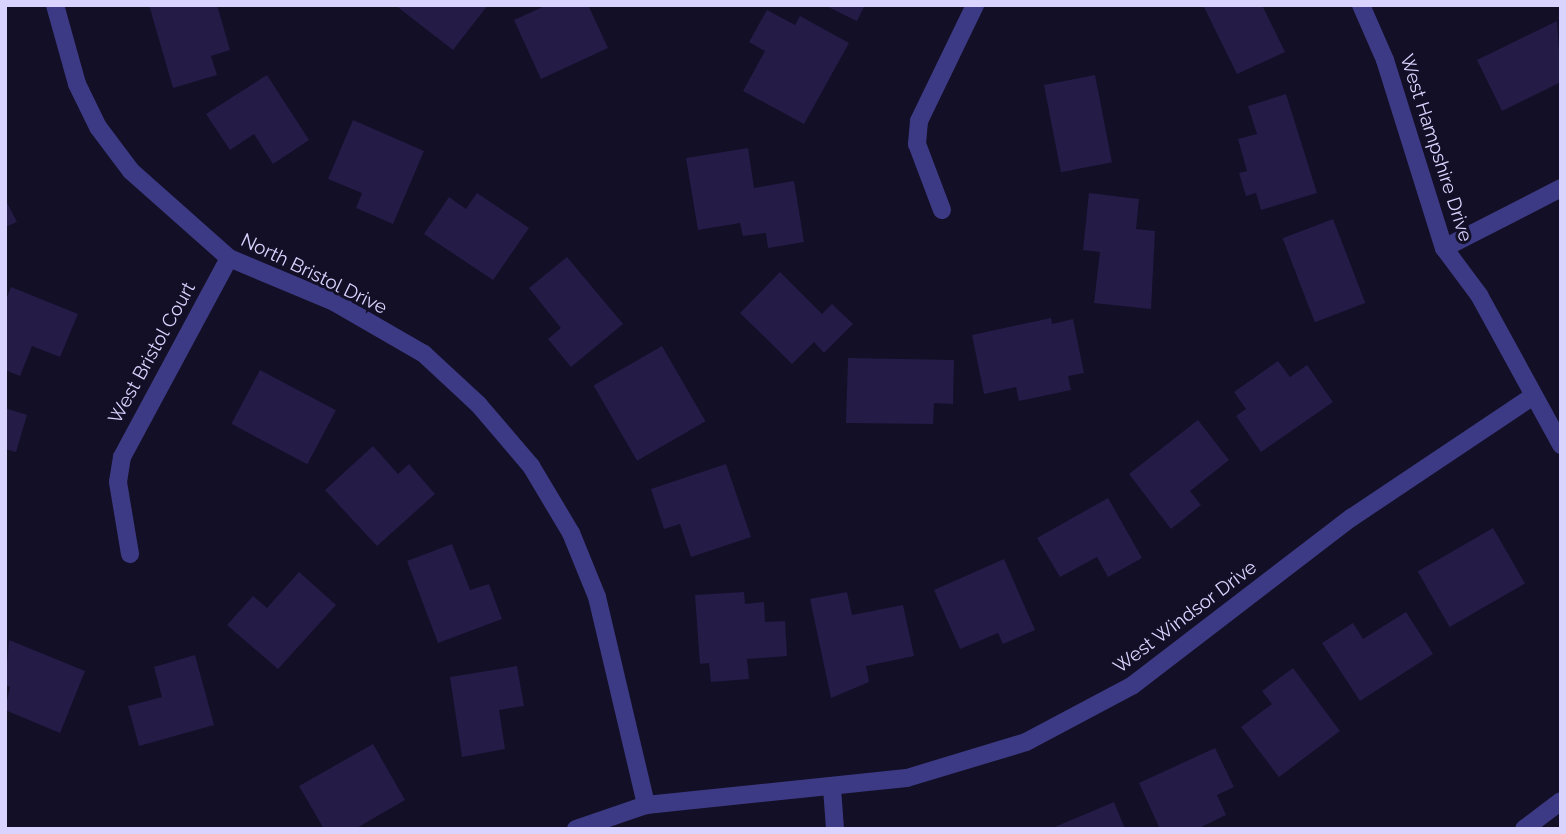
<!DOCTYPE html>
<style>
body{margin:0}
#map{position:relative;width:1566px;height:834px;overflow:hidden;background:#130f26;font-family:Raleway,sans-serif}
div>[style]{position:absolute}
[style*='--x']{left:calc(var(--x)*1px);top:calc(var(--y)*1px);width:calc(var(--w)*1px);rotate:calc(var(--a)*1deg)}
.building>*{inset:0;background:#241b47;transform-origin:0 0}
.minor>*{height:18px;margin:-9px;padding:0 9px;transform-origin:9px;border-radius:9px;background:#3d3a85}
span{translate:-50% -50%;white-space:nowrap;text-align:center;line-height:1.15;-webkit-text-stroke:6px #130f26;paint-order:stroke}
.street-label{font-size:19px;color:#d9d4ff}
.frame{position:absolute;inset:0;border:7px solid #d9d4ff;pointer-events:none}
</style>
<div id="map">
<div class="building">
<div style="clip-path:polygon(149px 5px,217px 5px,230px 50px,211px 56px,217px 75px,173px 88px)"></div>
<div style="clip-path:polygon(395px 5px,488px 5px,453px 50px)"></div>
<div style="clip-path:polygon(547px 5px,588px 5px,608px 48px,541px 79px,514px 20px)"></div>
<div style="clip-path:polygon(824px 5px,865px 5px,857px 21px)"></div>
<div style="clip-path:polygon(1203px 5px,1262px 5px,1285px 52px,1237px 74px)"></div>
<div style="clip-path:polygon(767px 10px,795px 25px,800px 16px,849px 43px,804px 124px,743px 91px,765px 51px,749px 42px)"></div>
<div style="clip-path:polygon(1557px 21px,1561px 82px,1502px 111px,1477px 60px)"></div>
<div style="clip-path:polygon(267px 75px,309px 140px,273px 164px,254px 134px,230px 150px,206px 114px)"></div>
<div style="left:1095px;top:75px;width:89px;height:52px;rotate:79deg"></div>
<div style="clip-path:polygon(1286px 94px,1317px 193px,1261px 210px,1256px 193px,1246px 196px,1239px 173px,1247px 171px,1238px 139px,1257px 134px,1248px 106px)"></div>
<div style="clip-path:polygon(353px 120px,424px 151px,393px 224px,356px 208px,362px 193px,328px 179px)"></div>
<div style="clip-path:polygon(748px 148px,754px 188px,794px 181px,804px 242px,768px 248px,766px 233px,743px 236px,740px 223px,698px 230px,686px 158px)"></div>
<div style="clip-path:polygon(477px 193px,529px 228px,493px 280px,424px 234px,449px 197px,466px 209px)"></div>
<div style="clip-path:polygon(1089px 193px,1139px 199px,1136px 229px,1155px 231px,1151px 309px,1094px 303px,1100px 252px,1083px 250px)"></div>
<div style="clip-path:polygon(5px 199px,17px 222px,5px 227px)"></div>
<div style="left:1333px;top:219px;width:90px;height:54px;rotate:69deg"></div>
<div style="clip-path:polygon(567px 257px,623px 324px,571px 367px,548px 339px,561px 328px,529px 288px)"></div>
<div style="clip-path:polygon(780px 272px,822px 314px,832px 304px,853px 324px,824px 353px,814px 342px,792px 364px,740px 313px)"></div>
<div style="clip-path:polygon(11px 287px,78px 314px,60px 357px,32px 346px,20px 376px,5px 370px,5px 302px)"></div>
<div style="clip-path:polygon(1051px 318px,1052px 324px,1073px 319px,1084px 373px,1068px 376px,1071px 390px,1019px 401px,1016px 387px,984px 394px,972px 335px)"></div>
<div style="left:662px;top:346px;width:87px;height:79px;rotate:60deg"></div>
<div style="clip-path:polygon(848px 358px,954px 360px,953px 404px,934px 403px,933px 424px,846px 423px)"></div>
<div style="clip-path:polygon(1278px 361px,1290px 377px,1307px 365px,1333px 402px,1261px 452px,1236px 416px,1246px 409px,1234px 392px)"></div>
<div style="left:260px;top:370px;width:86px;height:61px;rotate:28deg"></div>
<div style="clip-path:polygon(5px 408px,27px 415px,16px 452px,5px 449px)"></div>
<div style="clip-path:polygon(1198px 420px,1229px 460px,1190px 491px,1201px 505px,1171px 529px,1129px 474px)"></div>
<div style="clip-path:polygon(373px 446px,398px 474px,409px 464px,435px 494px,377px 546px,325px 490px)"></div>
<div style="clip-path:polygon(726px 464px,751px 537px,691px 557px,680px 524px,664px 529px,651px 489px)"></div>
<div style="clip-path:polygon(1108px 498px,1142px 558px,1108px 577px,1097px 557px,1060px 577px,1037px 538px)"></div>
<div style="left:1493px;top:528px;width:64px;height:87px;rotate:60deg"></div>
<div style="clip-path:polygon(452px 544px,470px 590px,489px 584px,502px 619px,438px 643px,407px 561px)"></div>
<div style="clip-path:polygon(1004px 559px,1035px 630px,1003px 644px,998px 633px,960px 649px,934px 590px)"></div>
<div style="clip-path:polygon(299px 572px,336px 605px,278px 669px,227px 625px,253px 596px,267px 608px)"></div>
<div style="clip-path:polygon(744px 592px,745px 604px,764px 602px,765px 622px,785px 621px,787px 656px,747px 659px,749px 679px,711px 682px,709px 663px,700px 664px,695px 595px)"></div>
<div style="clip-path:polygon(847px 592px,852px 615px,903px 605px,914px 656px,866px 666px,869px 682px,831px 698px,810px 599px)"></div>
<div style="clip-path:polygon(1406px 612px,1433px 654px,1360px 701px,1322px 643px,1353px 623px,1363px 639px)"></div>
<div style="clip-path:polygon(9px 640px,85px 671px,60px 733px,5px 710px,10px 687px,5px 685px)"></div>
<div style="clip-path:polygon(195px 655px,214px 725px,139px 746px,128px 706px,162px 697px,154px 667px)"></div>
<div style="clip-path:polygon(517px 666px,524px 706px,499px 710px,505px 749px,462px 757px,450px 677px)"></div>
<div style="clip-path:polygon(1293px 668px,1340px 731px,1279px 777px,1241px 727px,1272px 704px,1262px 691px)"></div>
<div style="clip-path:polygon(373px 744px,405px 800px,355px 829px,324px 829px,299px 786px)"></div>
<div style="clip-path:polygon(1215px 748px,1234px 787px,1217px 795px,1226px 815px,1197px 829px,1160px 829px,1139px 783px)"></div>
<div style="clip-path:polygon(1114px 802px,1125px 829px,1050px 829px)"></div>
</div>
<div class="minor">
<div style="--x:55;--y:5;--w:82;--a:74.4"></div>
<div style="--x:77;--y:84;--w:48;--a:64"></div>
<div style="--x:98;--y:127;--w:55;--a:53.1"></div>
<div style="--x:131;--y:171;--w:131;--a:41.6"></div>
<div style="--x:229;--y:258;--w:114;--a:22.7"></div>
<div style="--x:334;--y:302;--w:104;--a:30"></div>
<div style="--x:424;--y:354;--w:74;--a:42.8"></div>
<div style="--x:478;--y:404;--w:82;--a:49.5"></div>
<div style="--x:531;--y:466;--w:78;--a:59.2"></div>
<div style="--x:571;--y:533;--w:69;--a:67.9"></div>
<div style="--x:597;--y:597;--w:214;--a:76.7"></div>
<div style="--x:1361;--y:5;--w:60;--a:66.4"></div>
<div style="--x:1385;--y:60;--w:197;--a:72.6"></div>
<div style="--x:1444;--y:248;--w:59;--a:53.3"></div>
<div style="--x:1479;--y:295;--w:171;--a:61.3"></div>
<div style="--x:942;--y:210;--w:71;--a:-110.7"></div>
<div style="--x:917;--y:144;--w:23;--a:-85"></div>
<div style="--x:919;--y:121;--w:129;--a:-64.2"></div>
<div style="--x:1444;--y:248;--w:131;--a:-27.1"></div>
<div style="--x:130;--y:554;--w:73;--a:-99.5"></div>
<div style="--x:118;--y:482;--w:25;--a:-81"></div>
<div style="--x:122;--y:457;--w:226;--a:-61.7"></div>
<div style="--x:832;--y:788;--w:41;--a:85.8"></div>
<div style="--x:576;--y:829;--w:74;--a:-18.9"></div>
<div style="--x:646;--y:805;--w:262;--a:-5.9"></div>
<div style="--x:907;--y:778;--w:124;--a:-16.8"></div>
<div style="--x:1026;--y:742;--w:121;--a:-28"></div>
<div style="--x:1133;--y:685;--w:275;--a:-37.5"></div>
<div style="--x:1351;--y:518;--w:219;--a:-33.8"></div>
<div style="--x:1524;--y:829;--w:46;--a:-37.1"></div>
</div>
<div class="street-label">
<span style="left:1436px;top:148px;rotate:72deg">West Hampshire Drive</span>
<span style="left:314px;top:274px;rotate:26deg">North Bristol Drive</span>
<span style="left:152px;top:353px;rotate:-61deg">West Bristol Court</span>
<span style="left:1185px;top:617px;rotate:-37deg">West Windsor Drive</span>
</div>
<div class="frame"></div>
</div>
